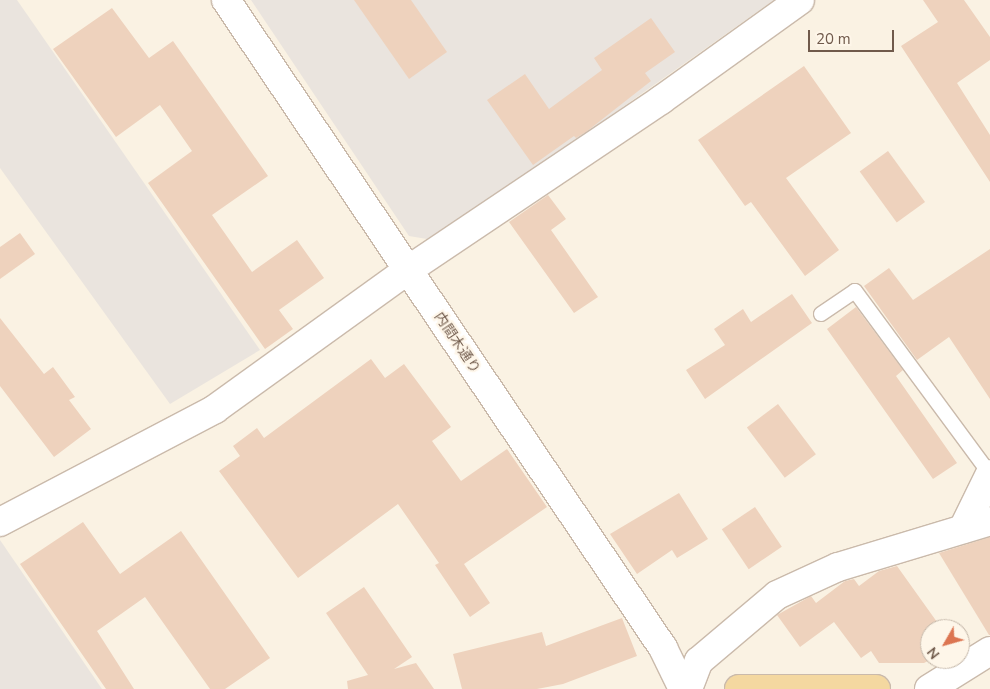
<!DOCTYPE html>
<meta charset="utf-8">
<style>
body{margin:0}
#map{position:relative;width:990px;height:689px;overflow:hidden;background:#faf2e3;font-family:"Nunito Sans","Noto Sans JP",sans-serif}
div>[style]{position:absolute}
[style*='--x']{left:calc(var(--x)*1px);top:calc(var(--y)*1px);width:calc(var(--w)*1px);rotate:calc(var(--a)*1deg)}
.industrial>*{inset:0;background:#eae4de}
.building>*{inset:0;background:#eed2bd;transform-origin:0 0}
.roads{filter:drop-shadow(1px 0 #cabaab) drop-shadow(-1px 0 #cabaab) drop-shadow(0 1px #cabaab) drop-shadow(0 -1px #cabaab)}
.service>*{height:14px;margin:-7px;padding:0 7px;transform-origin:7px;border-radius:7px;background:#fff}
.minor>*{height:28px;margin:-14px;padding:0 14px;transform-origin:14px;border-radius:14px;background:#fff}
.tertiary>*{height:28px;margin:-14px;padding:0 14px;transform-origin:14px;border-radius:14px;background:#fff}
.primary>*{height:28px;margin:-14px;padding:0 14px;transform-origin:14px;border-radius:14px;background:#f4d8a0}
span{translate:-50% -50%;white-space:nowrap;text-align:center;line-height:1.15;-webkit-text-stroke:4.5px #fef6e9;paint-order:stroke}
.street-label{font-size:14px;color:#705a4b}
.north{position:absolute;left:920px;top:619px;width:50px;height:50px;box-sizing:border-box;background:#fef6e9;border:1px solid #c5b8aa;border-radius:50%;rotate:232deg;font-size:14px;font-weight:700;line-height:20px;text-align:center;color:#705a4b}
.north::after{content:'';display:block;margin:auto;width:18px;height:22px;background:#dc7551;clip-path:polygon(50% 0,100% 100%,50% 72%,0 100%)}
.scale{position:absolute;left:808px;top:30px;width:86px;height:22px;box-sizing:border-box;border:2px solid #705a4b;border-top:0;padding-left:6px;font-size:15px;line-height:18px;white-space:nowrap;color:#705a4b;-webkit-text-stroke:4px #fef6e9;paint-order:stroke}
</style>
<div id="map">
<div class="industrial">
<div style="clip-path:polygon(0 0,17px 0,260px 350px,170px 404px,0 168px)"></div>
<div style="clip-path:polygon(251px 0,774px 0,534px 170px,427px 239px,409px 236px)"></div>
<div style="clip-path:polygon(0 540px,102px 689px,0 689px)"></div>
</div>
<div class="building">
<div style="clip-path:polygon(354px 0,411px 0,447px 52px,409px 79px)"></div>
<div style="clip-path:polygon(923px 0,964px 0,990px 37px,990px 60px,957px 83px,990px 135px,990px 182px,901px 46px,938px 22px)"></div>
<div style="clip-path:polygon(112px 8px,149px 58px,173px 41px,268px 176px,212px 215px,252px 272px,297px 240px,324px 278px,279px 310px,293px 329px,265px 349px,148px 183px,192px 151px,160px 105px,116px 137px,53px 49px)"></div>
<div style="clip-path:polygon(651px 18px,675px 52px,645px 73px,651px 81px,586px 132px,576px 138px,574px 136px,533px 165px,487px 100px,525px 74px,549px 109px,602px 70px,594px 58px)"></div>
<div style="clip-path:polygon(804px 66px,851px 133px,786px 178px,839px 250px,805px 276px,751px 202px,745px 206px,698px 140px)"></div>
<div style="left:888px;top:151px;width:63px;height:35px;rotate:54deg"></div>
<div style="clip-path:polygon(548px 195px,566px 219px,551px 230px,598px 297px,574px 313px,509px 222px)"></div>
<div style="clip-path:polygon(20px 233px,35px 254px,0 279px,0 247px)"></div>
<div style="clip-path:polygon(990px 249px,990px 399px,949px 337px,917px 360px,864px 286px,889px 268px,913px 300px)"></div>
<div style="clip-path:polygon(792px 294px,812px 323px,705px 399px,686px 370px,725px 345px,714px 329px,743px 309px,751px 322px)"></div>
<div style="clip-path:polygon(856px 307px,903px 370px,896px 376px,957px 463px,933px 479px,827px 329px)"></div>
<div style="clip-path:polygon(0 318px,44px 374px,53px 367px,75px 397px,69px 400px,91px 429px,54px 457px,0 386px)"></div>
<div style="clip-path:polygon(371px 359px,385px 378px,404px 364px,451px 427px,432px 441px,461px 481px,507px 449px,547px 507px,464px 564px,490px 603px,470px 617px,435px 565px,439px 563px,398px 504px,298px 578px,219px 471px,240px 456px,233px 446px,257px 428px,264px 438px)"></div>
<div style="left:778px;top:404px;width:63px;height:39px;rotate:53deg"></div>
<div style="clip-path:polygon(679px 493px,708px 539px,677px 558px,672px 550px,637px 574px,610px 534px)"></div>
<div style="left:755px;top:507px;width:48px;height:40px;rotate:56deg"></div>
<div style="clip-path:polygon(83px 522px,120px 574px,181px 531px,270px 658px,225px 689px,210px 689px,145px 597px,97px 631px,134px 689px,106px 689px,20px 564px)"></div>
<div style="clip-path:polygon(990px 537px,990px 635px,989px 635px,939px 553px)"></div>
<div style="clip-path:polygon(897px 566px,942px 629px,930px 629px,932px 659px,924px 663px,879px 663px,871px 651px,861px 658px,834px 622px,800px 647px,777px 615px,811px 596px,816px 603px,845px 581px,854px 579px,859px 586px,879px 571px)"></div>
<div style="clip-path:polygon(364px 587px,412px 657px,394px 669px,416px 663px,434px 689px,348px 689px,347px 681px,368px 675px,326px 613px)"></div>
<div style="clip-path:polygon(622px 618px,637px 656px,563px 684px,537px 689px,462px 689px,453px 654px,542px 632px,546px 646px)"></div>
</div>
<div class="roads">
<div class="service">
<div style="--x:821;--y:314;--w:41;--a:-34.1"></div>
<div style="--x:855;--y:291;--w:227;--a:53.6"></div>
</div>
<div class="minor">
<div style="--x:0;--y:522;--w:243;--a:-27.7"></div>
<div style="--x:215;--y:409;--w:238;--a:-35.8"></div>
<div style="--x:408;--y:270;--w:305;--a:-33.9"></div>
<div style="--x:661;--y:100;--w:171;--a:-35.7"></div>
<div style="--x:963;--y:529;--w:61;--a:-63.9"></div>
<div style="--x:688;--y:689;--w:30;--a:-69"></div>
<div style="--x:699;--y:661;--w:102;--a:-40.2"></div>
<div style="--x:777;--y:595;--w:67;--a:-24.7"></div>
<div style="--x:838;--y:567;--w:159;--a:-16.8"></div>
<div style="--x:929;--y:689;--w:72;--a:-31.9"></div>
</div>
<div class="tertiary">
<div style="--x:226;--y:0;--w:782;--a:56"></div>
<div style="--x:663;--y:648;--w:46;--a:64"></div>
</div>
<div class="primary">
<div style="--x:739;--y:689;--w:137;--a:0"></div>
</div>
</div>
<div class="street-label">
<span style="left:457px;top:343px;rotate:56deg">内間木通り</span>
</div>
<div class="north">N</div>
<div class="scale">20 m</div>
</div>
